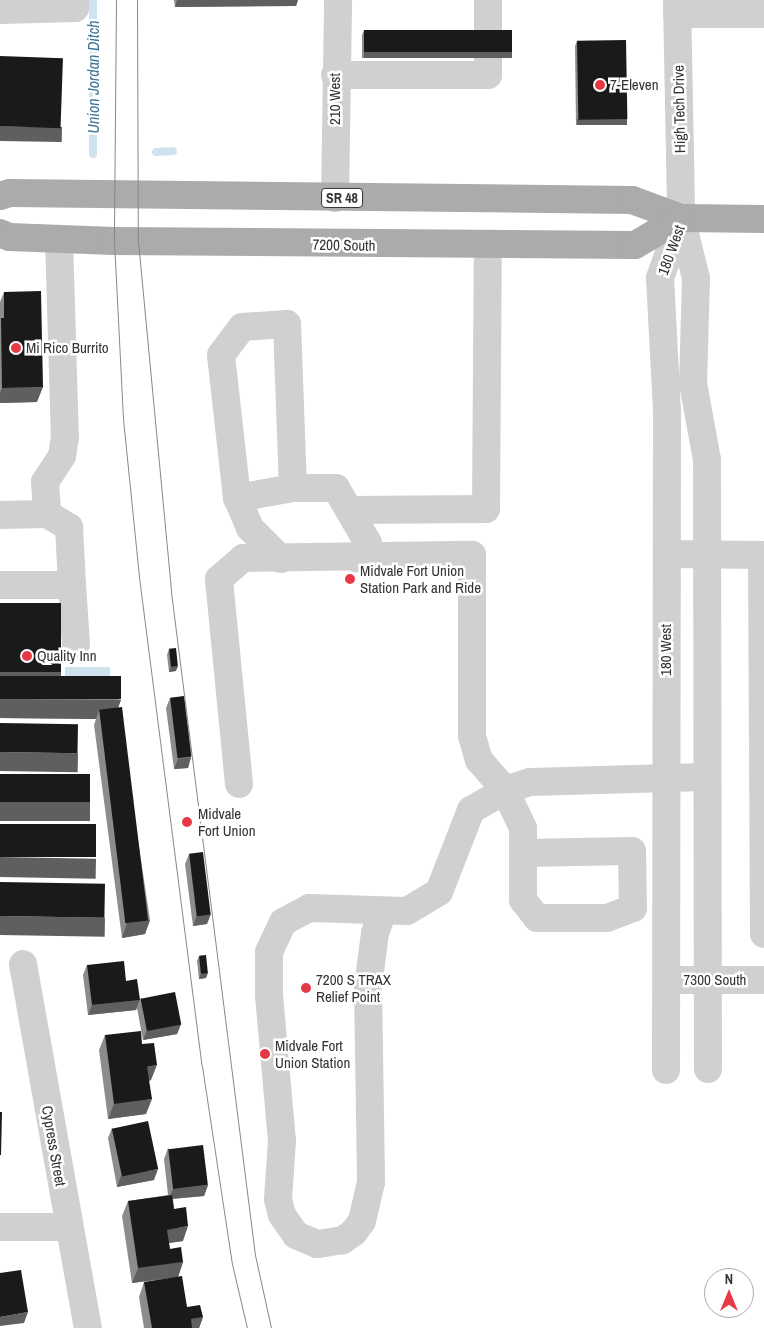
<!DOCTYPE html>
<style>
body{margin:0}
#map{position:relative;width:764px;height:1328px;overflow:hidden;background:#fff;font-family:"Archivo Narrow",sans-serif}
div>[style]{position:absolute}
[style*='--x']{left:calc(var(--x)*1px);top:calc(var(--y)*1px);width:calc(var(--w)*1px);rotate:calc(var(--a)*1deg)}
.water>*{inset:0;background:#cfe2ee;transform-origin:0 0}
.stream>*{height:8px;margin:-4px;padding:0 4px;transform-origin:4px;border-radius:4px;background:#cfe2ee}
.minor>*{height:28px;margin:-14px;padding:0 14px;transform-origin:14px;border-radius:14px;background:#d0d0d0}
.major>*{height:28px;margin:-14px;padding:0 14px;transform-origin:14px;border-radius:14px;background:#ababab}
.tram>*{height:1px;margin:-0.5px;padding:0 0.5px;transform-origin:0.5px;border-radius:0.5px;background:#888}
.wall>*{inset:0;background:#8c8c8c}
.shaded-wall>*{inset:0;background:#5f5f5f;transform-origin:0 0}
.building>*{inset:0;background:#1a1a1a;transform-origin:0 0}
.dots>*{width:14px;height:14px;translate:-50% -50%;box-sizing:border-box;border:2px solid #fff;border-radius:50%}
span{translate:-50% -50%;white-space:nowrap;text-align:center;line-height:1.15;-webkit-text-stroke:5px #fff;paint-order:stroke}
.shield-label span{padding:1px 4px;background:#fff;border:1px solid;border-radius:4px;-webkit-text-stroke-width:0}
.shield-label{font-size:14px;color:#333;font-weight:700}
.poi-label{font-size:15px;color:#333}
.left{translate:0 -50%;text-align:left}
.street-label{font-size:15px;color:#333}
.water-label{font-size:16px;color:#3f7597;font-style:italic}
.north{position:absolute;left:704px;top:1268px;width:50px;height:50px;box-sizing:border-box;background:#fff;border:1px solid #adadad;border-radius:50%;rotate:0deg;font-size:14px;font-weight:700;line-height:20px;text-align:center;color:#333}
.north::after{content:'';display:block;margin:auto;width:18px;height:22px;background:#e63946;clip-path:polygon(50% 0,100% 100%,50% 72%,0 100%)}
</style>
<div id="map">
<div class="water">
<div style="left:65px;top:667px;width:45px;height:22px"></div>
</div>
<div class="stream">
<div style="--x:156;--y:152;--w:17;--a:-3"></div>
<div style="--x:93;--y:154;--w:154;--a:-90"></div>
</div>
<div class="minor">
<div style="--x:677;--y:0;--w:218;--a:88.9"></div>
<div style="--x:681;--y:218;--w:62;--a:76"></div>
<div style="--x:696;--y:278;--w:105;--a:91.6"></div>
<div style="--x:693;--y:383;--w:78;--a:79.7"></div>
<div style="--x:707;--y:460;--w:609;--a:89.91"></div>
<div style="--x:0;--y:10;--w:75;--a:-1.5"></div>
<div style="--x:75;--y:8;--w:8;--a:-90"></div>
<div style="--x:677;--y:14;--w:87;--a:0"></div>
<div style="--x:335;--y:75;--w:153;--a:0"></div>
<div style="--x:488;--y:75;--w:75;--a:-90"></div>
<div style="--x:335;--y:198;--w:198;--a:-89.1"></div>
<div style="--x:59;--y:239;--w:198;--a:88.3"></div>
<div style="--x:65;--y:437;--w:19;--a:99"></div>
<div style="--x:62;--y:456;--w:31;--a:123"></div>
<div style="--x:45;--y:482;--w:32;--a:86"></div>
<div style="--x:47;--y:514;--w:26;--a:31"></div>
<div style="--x:69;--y:527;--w:58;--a:87"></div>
<div style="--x:237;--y:498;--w:57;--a:-10.1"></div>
<div style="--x:349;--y:510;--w:137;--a:-0.4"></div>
<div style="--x:486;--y:509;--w:263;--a:-89.6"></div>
<div style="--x:0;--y:515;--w:47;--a:-1.2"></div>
<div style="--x:667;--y:554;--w:97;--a:0.6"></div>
<div style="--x:762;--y:555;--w:379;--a:89.7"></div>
<div style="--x:281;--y:559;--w:44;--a:-135"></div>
<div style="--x:250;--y:528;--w:33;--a:-113"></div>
<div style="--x:237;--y:498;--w:144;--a:-96.4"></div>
<div style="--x:221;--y:355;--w:35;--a:-53"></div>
<div style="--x:242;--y:327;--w:45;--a:-3.8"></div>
<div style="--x:287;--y:324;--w:164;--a:87.9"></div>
<div style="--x:293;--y:488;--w:43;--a:0"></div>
<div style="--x:336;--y:488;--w:64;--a:59.8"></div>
<div style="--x:368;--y:543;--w:19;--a:126"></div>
<div style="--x:0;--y:585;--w:72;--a:0"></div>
<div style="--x:72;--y:585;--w:59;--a:86.1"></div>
<div style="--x:239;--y:784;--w:206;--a:-95.6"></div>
<div style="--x:219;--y:579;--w:32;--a:-41"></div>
<div style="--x:243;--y:558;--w:229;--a:-0.8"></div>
<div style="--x:472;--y:555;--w:181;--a:90"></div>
<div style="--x:472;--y:736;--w:25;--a:74"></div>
<div style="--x:479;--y:760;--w:40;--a:49"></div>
<div style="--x:505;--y:790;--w:42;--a:64.7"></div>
<div style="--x:523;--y:828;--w:72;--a:90"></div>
<div style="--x:523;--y:900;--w:23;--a:52"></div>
<div style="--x:537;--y:918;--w:70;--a:0"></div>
<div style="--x:607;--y:918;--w:28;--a:-21"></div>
<div style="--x:633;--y:908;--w:57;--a:-91"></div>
<div style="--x:632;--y:851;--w:109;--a:178.9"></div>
<div style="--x:383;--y:911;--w:23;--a:110"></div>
<div style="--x:375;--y:933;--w:54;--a:97.4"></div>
<div style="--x:368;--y:987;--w:195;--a:89.1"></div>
<div style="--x:371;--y:1182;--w:40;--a:103"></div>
<div style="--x:362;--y:1221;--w:14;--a:126"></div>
<div style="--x:354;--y:1232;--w:14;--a:144"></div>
<div style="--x:343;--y:1240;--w:26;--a:171"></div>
<div style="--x:317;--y:1244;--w:23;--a:-157"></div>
<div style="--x:296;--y:1235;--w:24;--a:-125"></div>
<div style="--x:282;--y:1215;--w:16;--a:-104"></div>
<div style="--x:278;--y:1199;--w:58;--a:-86.1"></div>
<div style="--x:282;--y:1141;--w:147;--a:-95.1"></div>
<div style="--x:269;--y:995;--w:43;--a:-90"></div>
<div style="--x:269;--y:952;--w:33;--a:-65"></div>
<div style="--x:283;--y:922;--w:30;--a:-28"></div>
<div style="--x:309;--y:908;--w:98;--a:1.8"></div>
<div style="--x:407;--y:911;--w:37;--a:-31"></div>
<div style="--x:439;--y:892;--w:88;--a:-68.7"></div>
<div style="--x:471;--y:810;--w:39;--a:-30"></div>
<div style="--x:505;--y:790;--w:26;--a:-18"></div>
<div style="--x:530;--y:782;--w:175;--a:-1.6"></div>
<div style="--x:23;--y:964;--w:370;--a:79.9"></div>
<div style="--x:667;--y:980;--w:97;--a:0"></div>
<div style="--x:666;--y:1070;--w:659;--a:-89.91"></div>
<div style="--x:667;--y:411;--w:133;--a:-93"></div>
<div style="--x:660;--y:278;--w:64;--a:-70.7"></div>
<div style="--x:0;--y:1227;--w:68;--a:0"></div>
</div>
<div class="major">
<div style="--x:0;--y:196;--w:10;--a:-17"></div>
<div style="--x:10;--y:193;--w:622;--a:0.64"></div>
<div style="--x:632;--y:200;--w:52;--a:20.2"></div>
<div style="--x:681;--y:218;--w:83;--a:0.7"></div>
<div style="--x:0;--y:233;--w:10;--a:24"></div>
<div style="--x:9;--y:237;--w:105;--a:2.2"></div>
<div style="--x:114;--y:241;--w:521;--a:0.44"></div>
<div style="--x:635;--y:245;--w:53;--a:-30.4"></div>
</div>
<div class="tram">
<div style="--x:116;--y:0;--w:241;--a:90.5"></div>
<div style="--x:114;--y:241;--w:178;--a:87.1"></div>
<div style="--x:123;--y:419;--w:159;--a:84.2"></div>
<div style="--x:139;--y:577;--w:493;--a:82.7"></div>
<div style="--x:202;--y:1066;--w:200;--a:81.4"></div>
<div style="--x:232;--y:1264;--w:66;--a:76.8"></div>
<div style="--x:137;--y:0;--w:241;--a:89.8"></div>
<div style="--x:138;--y:241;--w:353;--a:84.6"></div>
<div style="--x:171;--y:592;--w:668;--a:82.78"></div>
<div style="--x:255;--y:1255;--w:75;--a:77.6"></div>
</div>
<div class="wall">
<div style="clip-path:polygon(174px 0,298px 0,296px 6px,175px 7px)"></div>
<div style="clip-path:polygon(364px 30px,512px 52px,510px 58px,362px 58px,362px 35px)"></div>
<div style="clip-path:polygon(577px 41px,627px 119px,625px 125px,576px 125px,575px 46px)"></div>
<div style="clip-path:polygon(4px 292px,37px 402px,0 403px,0 302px)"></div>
<div style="clip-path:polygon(0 603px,61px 672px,59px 677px,121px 700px,118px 707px,150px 920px,145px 934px,122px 938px,94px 725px,96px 719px,0 718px)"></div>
<div style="clip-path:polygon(169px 649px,176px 671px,169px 672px,167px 655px)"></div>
<div style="clip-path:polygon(170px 698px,191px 757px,188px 768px,174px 769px,166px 708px)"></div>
<div style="clip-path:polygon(189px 854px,207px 924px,193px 926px,185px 864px)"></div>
<div style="clip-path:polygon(199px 956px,206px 978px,199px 979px,197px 961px)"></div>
<div style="clip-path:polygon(87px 965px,126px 981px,140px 1000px,136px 1010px,88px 1015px,83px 975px)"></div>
<div style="clip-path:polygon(141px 998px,181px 1024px,177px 1034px,143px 1040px,137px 1008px)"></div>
<div style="clip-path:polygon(105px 1035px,142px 1044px,151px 1080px,149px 1081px,146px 1114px,108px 1119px,99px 1050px)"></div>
<div style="clip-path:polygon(112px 1128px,154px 1180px,117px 1187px,108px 1138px)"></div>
<div style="clip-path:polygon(168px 1148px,208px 1185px,204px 1196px,173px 1199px,174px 1209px,183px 1241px,169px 1243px,170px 1249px,183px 1262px,178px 1277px,132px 1283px,122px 1216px,128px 1201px,168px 1195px,164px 1159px)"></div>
<div style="clip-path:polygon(144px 1282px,187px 1307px,203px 1317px,199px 1328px,144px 1328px,139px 1297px)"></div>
</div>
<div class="shaded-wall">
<div style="clip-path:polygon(177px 0,298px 0,296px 6px,175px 7px)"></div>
<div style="left:364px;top:52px;width:148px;height:6px"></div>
<div style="left:577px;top:119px;width:50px;height:6px"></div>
<div style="left:0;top:126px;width:62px;height:15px;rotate:1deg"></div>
<div style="clip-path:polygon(43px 387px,37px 402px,0 403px,0 393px,2px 388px)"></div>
<div style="clip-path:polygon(171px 666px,178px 666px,176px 671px,169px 672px)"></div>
<div style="left:0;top:672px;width:61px;height:19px"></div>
<div style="clip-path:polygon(0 699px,121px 700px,114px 719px,99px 710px,96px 719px,0 718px)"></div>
<div style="left:0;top:752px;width:78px;height:19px;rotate:1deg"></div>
<div style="clip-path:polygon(191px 757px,188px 768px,174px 769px,178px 759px)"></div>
<div style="left:0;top:802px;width:90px;height:19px"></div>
<div style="left:0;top:857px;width:96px;height:20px;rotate:1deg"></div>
<div style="clip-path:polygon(211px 914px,207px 924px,193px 926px,197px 915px)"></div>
<div style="left:0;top:916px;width:105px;height:19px;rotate:1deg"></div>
<div style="clip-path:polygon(150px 920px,145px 934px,122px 938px,127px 923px)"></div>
<div style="clip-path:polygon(201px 973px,208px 973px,206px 978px,199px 979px)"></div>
<div style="clip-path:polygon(140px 1000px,136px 1010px,88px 1015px,92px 1005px)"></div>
<div style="clip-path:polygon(181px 1024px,177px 1034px,143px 1040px,147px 1030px)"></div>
<div style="clip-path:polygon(157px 1065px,151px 1080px,142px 1082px,147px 1067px)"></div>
<div style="clip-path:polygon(152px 1099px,146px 1114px,108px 1119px,114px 1104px)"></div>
<div style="clip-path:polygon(158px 1169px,154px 1180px,117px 1187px,121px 1176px)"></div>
<div style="clip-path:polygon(208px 1185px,204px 1196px,169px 1199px,173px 1189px)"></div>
<div style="clip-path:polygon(188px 1226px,183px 1241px,162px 1244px,167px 1230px)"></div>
<div style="clip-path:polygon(183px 1262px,178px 1277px,132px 1283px,138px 1268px)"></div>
<div style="clip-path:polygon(28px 1312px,24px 1323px,0 1326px,0 1317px)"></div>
<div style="clip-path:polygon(203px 1317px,199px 1328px,188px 1328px,191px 1319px)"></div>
</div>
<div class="building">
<div style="left:364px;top:30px;width:148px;height:22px"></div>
<div style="left:626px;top:40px;width:79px;height:49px;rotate:89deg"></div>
<div style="left:0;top:56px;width:63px;height:70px;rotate:2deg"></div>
<div style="clip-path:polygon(41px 291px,43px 387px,2px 388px,1px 318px,4px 318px,4px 292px)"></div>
<div style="left:0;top:603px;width:61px;height:69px"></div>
<div style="left:176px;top:648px;width:18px;height:7px;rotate:84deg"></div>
<div style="left:0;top:676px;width:121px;height:23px"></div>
<div style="left:184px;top:696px;width:61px;height:14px;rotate:83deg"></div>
<div style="left:122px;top:707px;width:215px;height:23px;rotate:83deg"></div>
<div style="left:0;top:723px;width:78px;height:29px;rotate:1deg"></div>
<div style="left:0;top:774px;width:90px;height:28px"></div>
<div style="left:0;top:824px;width:96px;height:33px"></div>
<div style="left:203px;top:852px;width:63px;height:14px;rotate:83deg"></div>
<div style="left:0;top:882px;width:105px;height:34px;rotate:1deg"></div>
<div style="left:206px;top:955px;width:18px;height:7px;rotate:84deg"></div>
<div style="clip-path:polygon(124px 961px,126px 981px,137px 979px,140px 1000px,92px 1005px,87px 965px)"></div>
<div style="left:175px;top:992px;width:33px;height:35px;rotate:79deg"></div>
<div style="clip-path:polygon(141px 1031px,142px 1044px,154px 1043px,157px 1065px,147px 1067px,152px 1099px,114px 1104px,105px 1035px)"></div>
<div style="clip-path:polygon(0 1112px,2px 1112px,1px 1155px,0 1155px)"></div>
<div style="left:148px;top:1121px;width:49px;height:37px;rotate:78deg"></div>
<div style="left:203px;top:1145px;width:40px;height:35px;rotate:83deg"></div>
<div style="clip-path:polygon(172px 1195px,174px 1209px,186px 1207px,188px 1226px,167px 1230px,170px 1249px,181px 1247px,183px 1262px,138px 1268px,128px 1201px)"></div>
<div style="clip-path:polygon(21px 1270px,28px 1312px,0 1317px,0 1273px)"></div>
<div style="clip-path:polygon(182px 1276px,187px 1307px,200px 1305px,203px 1317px,191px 1319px,192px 1328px,152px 1328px,144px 1282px)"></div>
</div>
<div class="dots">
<div style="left:600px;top:85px;background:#e63946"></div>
<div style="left:16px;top:348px;background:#e63946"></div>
<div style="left:350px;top:579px;background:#e63946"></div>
<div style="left:27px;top:656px;background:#e63946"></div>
<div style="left:187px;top:822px;background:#e63946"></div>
<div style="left:306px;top:988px;background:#e63946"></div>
<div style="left:265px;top:1054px;background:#e63946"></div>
</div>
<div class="shield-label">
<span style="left:342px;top:198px">SR 48</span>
</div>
<div class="poi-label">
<span class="left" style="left:610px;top:85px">7-Eleven</span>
<span class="left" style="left:26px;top:348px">Mi Rico Burrito</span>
<span class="left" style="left:360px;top:579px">Midvale Fort Union<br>Station Park and Ride</span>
<span class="left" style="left:37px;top:656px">Quality Inn</span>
<span class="left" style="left:198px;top:822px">Midvale<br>Fort Union</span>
<span class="left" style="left:316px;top:988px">7200 S TRAX<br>Relief Point</span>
<span class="left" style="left:275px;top:1054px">Midvale Fort<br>Union Station</span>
</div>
<div class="street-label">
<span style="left:335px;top:99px;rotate:-90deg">210 West</span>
<span style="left:679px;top:109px;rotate:-91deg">High Tech Drive</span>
<span style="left:344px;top:245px;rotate:1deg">7200 South</span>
<span style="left:671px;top:250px;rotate:-70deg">180 West</span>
<span style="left:666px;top:650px;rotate:-90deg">180 West</span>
<span style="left:715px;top:980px">7300 South</span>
<span style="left:54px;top:1146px;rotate:80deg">Cypress Street</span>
</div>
<div class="water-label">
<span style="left:93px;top:77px;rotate:-90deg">Union Jordan Ditch</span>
</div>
<div class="north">N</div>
</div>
